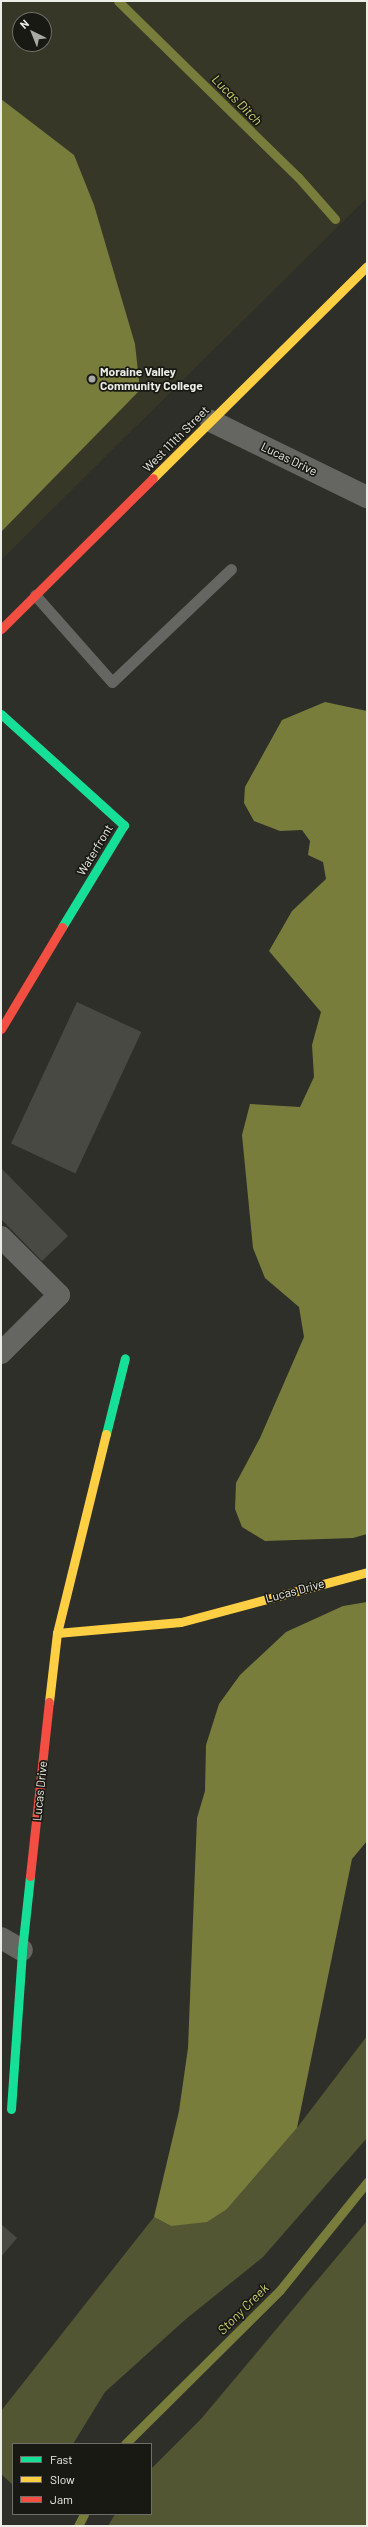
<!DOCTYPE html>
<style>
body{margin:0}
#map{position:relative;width:368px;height:2527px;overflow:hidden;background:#2f2f29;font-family:Barlow,sans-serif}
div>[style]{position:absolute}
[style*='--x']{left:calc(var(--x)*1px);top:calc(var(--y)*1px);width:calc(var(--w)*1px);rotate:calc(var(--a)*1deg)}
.built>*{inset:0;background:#363726}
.green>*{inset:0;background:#535632}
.water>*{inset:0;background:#797d3b}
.stream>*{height:9px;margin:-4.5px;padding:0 4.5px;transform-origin:4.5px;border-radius:4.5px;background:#797d3b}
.building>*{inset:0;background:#494944;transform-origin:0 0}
.lane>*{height:11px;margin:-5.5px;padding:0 5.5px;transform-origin:5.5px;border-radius:5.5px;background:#656562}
.street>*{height:22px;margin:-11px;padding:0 11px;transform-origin:11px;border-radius:11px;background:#656562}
.fast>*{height:9px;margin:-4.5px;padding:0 4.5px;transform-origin:4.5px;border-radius:4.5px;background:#16e098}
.slow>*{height:9px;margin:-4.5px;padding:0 4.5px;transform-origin:4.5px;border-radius:4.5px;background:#ffcf43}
.jam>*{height:9px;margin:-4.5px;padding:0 4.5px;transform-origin:4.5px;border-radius:4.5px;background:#f24e42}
.dots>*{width:11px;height:11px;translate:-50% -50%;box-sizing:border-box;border:2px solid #191914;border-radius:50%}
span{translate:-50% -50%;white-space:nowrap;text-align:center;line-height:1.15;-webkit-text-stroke:3.5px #191914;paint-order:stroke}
.poi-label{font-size:12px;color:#ecede6;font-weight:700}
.left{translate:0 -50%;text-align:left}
.street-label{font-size:12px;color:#ecede6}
.water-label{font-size:13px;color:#cdd36f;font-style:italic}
.frame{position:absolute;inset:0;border:2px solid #ecede6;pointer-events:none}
.legend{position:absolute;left:12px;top:2443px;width:140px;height:72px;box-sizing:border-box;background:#191914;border:1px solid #6d6e68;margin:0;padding:5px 7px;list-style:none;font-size:12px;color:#ecede6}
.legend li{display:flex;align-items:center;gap:8px;height:20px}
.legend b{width:20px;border:1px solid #6d6e68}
.north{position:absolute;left:12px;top:12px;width:40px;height:40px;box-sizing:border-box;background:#191914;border:1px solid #6d6e68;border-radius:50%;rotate:317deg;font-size:11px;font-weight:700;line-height:16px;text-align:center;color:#ecede6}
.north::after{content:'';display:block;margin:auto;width:14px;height:18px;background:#aaaaa4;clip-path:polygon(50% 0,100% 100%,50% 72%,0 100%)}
</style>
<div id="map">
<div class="built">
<div style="clip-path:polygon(evenodd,1px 1px,367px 1px,367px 198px,1px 560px,1px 1px,20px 20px,44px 20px,44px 44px,20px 44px,20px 20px)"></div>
</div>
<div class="green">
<div style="clip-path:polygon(367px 2036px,367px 2138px,263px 2257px,186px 2319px,105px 2392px,73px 2444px,13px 2444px,13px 2485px,1px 2474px,1px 2411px,154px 2217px,171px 2226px,227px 2209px,297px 2128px)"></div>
<div style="clip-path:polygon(367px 2221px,367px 2526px,108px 2526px,115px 2514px,151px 2514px,151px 2469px,201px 2419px)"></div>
</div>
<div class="water">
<div style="clip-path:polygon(1px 99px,74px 155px,94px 205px,135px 344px,140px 390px,1px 532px)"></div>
<div style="clip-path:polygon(325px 702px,367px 711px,367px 1534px,353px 1538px,265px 1541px,242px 1527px,235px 1509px,236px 1483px,260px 1438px,304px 1337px,299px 1307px,265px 1278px,253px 1248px,242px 1135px,250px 1104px,300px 1107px,314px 1077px,312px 1045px,321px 1012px,269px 951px,292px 911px,326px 879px,323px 862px,308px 855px,310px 841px,302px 830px,280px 831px,254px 821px,244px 803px,245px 787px,282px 720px)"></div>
<div style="clip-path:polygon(367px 1602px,367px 1841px,352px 1859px,297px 2128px,227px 2209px,207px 2222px,171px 2226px,154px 2217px,179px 2111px,188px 2048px,197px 1818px,205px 1791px,206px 1745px,219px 1704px,240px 1675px,286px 1632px,343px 1606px)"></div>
</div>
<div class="stream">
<div style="--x:118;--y:1;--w:252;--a:44.4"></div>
<div style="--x:298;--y:177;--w:56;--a:48.6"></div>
<div style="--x:125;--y:2444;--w:218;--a:-44.8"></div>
<div style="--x:280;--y:2290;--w:139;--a:-51.1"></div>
<div style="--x:78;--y:2526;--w:13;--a:-63"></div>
</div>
<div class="building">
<div style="left:77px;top:1002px;width:71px;height:156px;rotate:25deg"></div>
<div style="clip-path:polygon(1px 1168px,68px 1236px,42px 1261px,1px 1219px)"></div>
<div style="clip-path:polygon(1px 2224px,17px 2238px,1px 2257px)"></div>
</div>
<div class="lane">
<div style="--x:35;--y:595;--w:116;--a:48.5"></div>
<div style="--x:112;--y:682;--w:164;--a:-43.5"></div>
</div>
<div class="street">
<div style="--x:211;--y:421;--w:174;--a:26"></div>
<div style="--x:1;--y:1237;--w:82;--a:45"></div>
<div style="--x:59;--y:1295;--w:82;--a:135"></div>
<div style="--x:1;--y:1938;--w:24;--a:30"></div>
</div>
<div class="fast">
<div style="--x:1;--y:714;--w:166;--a:42.1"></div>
<div style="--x:124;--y:825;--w:119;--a:121.3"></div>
<div style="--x:106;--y:1434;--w:78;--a:-76"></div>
<div style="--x:11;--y:2109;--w:159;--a:-86"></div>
<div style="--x:22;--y:1950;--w:74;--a:-83.8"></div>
</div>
<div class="slow">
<div style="--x:153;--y:478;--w:301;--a:-44.7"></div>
<div style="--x:57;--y:1633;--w:124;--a:-5.1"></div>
<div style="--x:181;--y:1622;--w:193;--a:-15"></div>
<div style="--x:49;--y:1702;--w:69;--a:-83.4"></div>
<div style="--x:57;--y:1633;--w:205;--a:-76.2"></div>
</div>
<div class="jam">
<div style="--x:1;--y:629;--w:214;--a:-44.8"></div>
<div style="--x:1;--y:1029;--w:119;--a:-59.1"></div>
<div style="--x:30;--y:1876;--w:175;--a:-83.8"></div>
</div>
<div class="dots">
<div style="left:92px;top:379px;background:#aaaaa4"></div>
</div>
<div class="poi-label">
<span class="left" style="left:100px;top:379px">Moraine Valley<br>Community College</span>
</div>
<div class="street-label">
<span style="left:176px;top:439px;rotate:-45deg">West 111th Street</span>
<span style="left:289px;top:459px;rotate:26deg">Lucas Drive</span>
<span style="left:95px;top:850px;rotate:-59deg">Waterfront</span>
<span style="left:295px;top:1591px;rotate:-15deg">Lucas Drive</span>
<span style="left:40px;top:1791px;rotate:-84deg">Lucas Drive</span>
</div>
<div class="water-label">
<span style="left:237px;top:100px;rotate:45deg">Lucas Ditch</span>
<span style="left:243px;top:2309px;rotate:-45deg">Stony Creek</span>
</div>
<div class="frame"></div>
<ul class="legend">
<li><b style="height:5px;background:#16e098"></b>Fast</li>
<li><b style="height:5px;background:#ffcf43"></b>Slow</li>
<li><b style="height:5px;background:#f24e42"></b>Jam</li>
</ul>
<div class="north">N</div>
</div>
